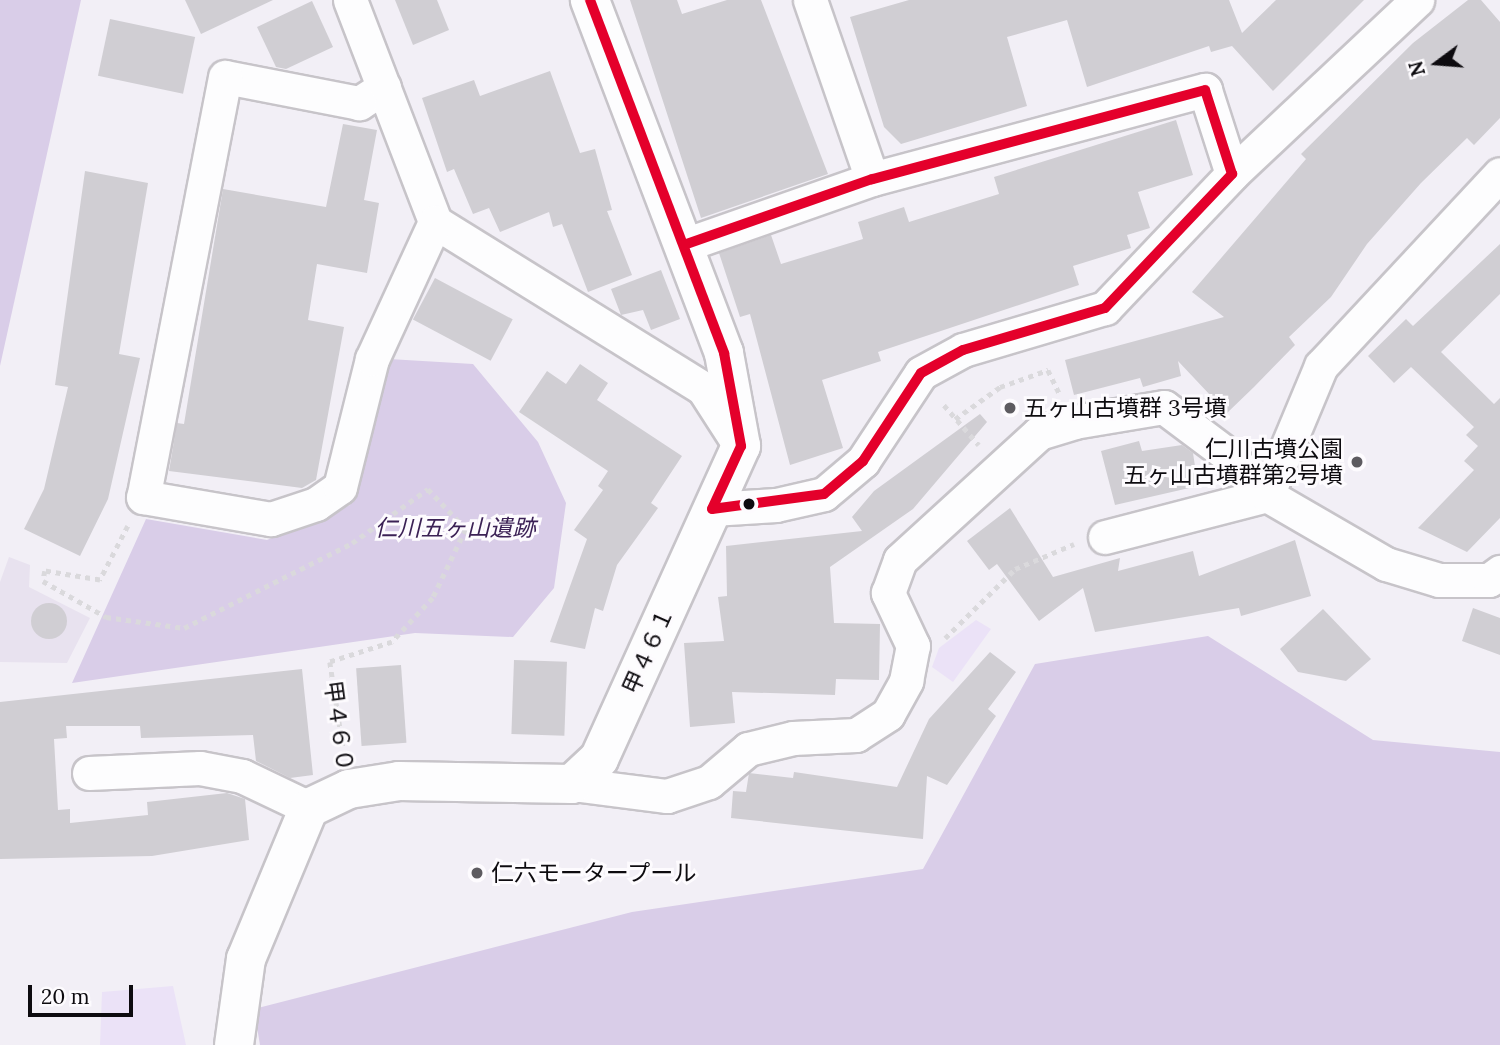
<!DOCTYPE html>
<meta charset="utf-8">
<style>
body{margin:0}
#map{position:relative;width:1500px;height:1045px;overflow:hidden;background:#f2eff6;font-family:Lora,"Noto Sans JP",serif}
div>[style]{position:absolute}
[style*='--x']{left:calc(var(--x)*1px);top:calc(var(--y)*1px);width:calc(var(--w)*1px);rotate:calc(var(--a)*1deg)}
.built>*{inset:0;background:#e8e2ef}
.green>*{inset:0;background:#ebe2f7}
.forest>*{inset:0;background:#d9cde8}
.building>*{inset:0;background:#d0ced3;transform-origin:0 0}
.round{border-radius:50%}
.path>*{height:4.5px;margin-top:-2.25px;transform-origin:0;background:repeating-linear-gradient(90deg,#dad9dc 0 5px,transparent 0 10px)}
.roads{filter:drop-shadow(2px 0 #c7c4c9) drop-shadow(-2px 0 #c7c4c9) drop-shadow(0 2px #c7c4c9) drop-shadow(0 -2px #c7c4c9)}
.minor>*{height:33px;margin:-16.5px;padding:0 16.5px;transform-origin:16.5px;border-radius:16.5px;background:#fdfdfe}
.tertiary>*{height:38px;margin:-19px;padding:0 19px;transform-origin:19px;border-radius:19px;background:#fdfdfe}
.bus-1>*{height:10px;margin:-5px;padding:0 5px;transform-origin:5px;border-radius:5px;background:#e4002b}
.dots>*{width:19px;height:19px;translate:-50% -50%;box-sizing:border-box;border:4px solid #fdfbfe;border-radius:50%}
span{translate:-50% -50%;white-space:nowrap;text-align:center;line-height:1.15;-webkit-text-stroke:6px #fdfbfe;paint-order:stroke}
.poi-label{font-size:23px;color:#0d0b0f}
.left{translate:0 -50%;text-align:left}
.right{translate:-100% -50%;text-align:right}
.park-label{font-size:23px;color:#3b2155;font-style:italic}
.street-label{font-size:23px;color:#0d0b0f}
.north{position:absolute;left:1402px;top:28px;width:70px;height:70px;-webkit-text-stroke:5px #fdfbfe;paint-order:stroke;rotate:254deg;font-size:19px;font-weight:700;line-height:28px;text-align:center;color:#0d0b0f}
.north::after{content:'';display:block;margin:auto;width:24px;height:32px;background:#0d0b0f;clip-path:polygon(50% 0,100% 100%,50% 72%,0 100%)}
.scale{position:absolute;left:28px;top:985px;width:105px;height:32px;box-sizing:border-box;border:4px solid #0d0b0f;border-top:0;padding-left:9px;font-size:21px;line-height:24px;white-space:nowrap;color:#0d0b0f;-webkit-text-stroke:5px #fdfbfe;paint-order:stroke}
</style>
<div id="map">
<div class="built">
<div style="clip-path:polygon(9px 557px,30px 565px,29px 587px,90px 618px,67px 663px,0 662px,0 582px)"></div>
</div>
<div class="green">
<div style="clip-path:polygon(976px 620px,991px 629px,953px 682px,932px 667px,939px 648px)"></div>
<div style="clip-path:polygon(173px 986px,186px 1045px,100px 1045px,102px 992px)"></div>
</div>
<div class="forest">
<div style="clip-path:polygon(0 0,81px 0,0 366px)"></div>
<div style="clip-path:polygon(389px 359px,473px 364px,538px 442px,566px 503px,554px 588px,513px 637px,415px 633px,72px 683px,146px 519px,267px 540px,350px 505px)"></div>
<div style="clip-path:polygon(1208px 636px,1373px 740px,1500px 752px,1500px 1045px,260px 1045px,254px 1009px,632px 912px,923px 869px,1035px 664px)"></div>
</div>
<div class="building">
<div style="clip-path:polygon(185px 0,273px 0,201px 34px)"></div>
<div style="clip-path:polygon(395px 0,437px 0,449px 30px,413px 45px)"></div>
<div style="clip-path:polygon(630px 0,677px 0,682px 14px,727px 0,761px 0,828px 174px,701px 218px)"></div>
<div style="clip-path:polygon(909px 0,1229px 0,1242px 33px,1276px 0,1364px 0,1273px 91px,1232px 46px,1211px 52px,1209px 46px,1087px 87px,1067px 20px,1007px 37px,1027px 106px,901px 144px,884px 127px,850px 17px)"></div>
<div style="clip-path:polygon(1468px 0,1481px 0,1500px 22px,1500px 118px,1474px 145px,1467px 138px,1421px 183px,1367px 244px,1331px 297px,1289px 337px,1295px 345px,1254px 387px,1227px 413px,1178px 361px,1181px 376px,1143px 387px,1140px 378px,1074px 395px,1065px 360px,1224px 317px,1192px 292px,1306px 159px,1301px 154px,1413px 43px)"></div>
<div style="clip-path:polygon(312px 1px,333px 47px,286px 69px,276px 67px,257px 27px)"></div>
<div style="left:110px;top:19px;width:87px;height:58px;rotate:12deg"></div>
<div style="clip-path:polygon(550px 71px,580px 153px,595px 149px,612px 210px,607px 211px,632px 275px,588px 292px,562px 224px,553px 227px,549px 212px,500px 232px,489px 208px,473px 214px,454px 169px,447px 172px,422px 98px,474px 80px,480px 96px)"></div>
<div style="clip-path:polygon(1176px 120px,1193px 175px,1138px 192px,1150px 228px,1127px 235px,1131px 248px,1073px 266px,1079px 285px,878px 352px,881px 361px,822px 380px,843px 448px,790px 465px,750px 314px,740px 317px,719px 253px,771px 235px,781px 264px,863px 239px,858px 222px,904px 207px,909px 222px,999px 194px,994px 177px)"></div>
<div style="clip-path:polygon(343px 124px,377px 130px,364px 200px,379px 203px,367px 273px,317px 264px,308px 320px,344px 327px,316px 480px,302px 488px,169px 471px,177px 423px,184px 424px,223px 189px,326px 207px)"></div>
<div style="clip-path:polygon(85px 171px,148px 183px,119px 354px,140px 358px,108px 499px,80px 556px,24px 529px,44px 489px,68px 387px,55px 385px)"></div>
<div style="clip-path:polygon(1500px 244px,1500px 294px,1441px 352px,1494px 404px,1500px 398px,1500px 518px,1467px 552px,1418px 528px,1474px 470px,1464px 461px,1478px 446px,1466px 435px,1474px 427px,1411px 367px,1394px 383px,1368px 356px,1406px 319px,1413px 326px)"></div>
<div style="clip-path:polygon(661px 270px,680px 319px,651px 330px,643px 310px,621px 315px,611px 289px)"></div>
<div style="left:435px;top:278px;width:88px;height:47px;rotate:28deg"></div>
<div style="clip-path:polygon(580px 364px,608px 383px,597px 400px,682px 456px,651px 503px,658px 508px,617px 565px,603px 611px,595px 608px,585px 649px,550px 642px,587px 539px,574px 530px,603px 490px,598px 486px,608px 471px,519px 412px,547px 371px,566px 384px)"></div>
<div style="clip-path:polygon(980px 414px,987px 422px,913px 509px,830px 567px,834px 623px,880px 624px,879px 680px,836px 679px,835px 695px,732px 692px,735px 723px,690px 727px,684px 643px,724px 641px,718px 597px,727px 596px,726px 546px,862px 531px,852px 517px,874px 491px)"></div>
<div style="clip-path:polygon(1139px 441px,1142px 451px,1182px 445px,1193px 453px,1198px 486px,1115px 505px,1101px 451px)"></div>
<div style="clip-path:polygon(1010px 508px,1053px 577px,1120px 558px,1118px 571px,1193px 551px,1199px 576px,1295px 540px,1311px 596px,1241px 616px,1239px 608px,1095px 632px,1083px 588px,1039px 621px,997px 564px,989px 570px,967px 541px)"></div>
<div class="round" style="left:31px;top:603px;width:36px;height:36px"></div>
<div style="clip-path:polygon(1473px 608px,1500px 618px,1500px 655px,1462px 641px)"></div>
<div style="clip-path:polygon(1323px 609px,1371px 659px,1346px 681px,1298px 672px,1280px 649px)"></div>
<div style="clip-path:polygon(990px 652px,1016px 672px,988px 709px,996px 716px,947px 785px,927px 776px,923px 839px,731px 818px,733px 791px,746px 792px,749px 773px,793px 778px,794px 772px,897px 787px,929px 719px)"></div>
<div style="left:514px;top:660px;width:53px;height:74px;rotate:2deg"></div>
<div style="left:401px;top:665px;width:78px;height:45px;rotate:86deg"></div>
<div style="clip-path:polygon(302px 669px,313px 775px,290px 778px,256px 761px,253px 735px,141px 738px,140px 726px,66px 726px,67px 738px,54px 739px,58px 810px,70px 809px,70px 823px,148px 815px,147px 802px,227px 793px,245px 799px,249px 840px,152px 856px,0 859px,0 702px)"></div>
</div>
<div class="path">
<div style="--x:944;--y:405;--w:53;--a:48.8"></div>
<div style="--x:955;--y:419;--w:55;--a:-35.4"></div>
<div style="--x:1000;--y:387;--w:51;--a:-19.5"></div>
<div style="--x:1048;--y:370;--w:25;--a:64"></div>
<div style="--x:128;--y:526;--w:61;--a:117.4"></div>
<div style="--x:100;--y:580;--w:56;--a:-170.7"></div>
<div style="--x:45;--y:571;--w:10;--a:101"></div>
<div style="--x:43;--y:581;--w:73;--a:29.7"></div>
<div style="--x:106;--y:617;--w:79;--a:8"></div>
<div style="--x:184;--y:628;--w:188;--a:-26.8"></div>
<div style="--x:352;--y:543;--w:93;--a:-35.4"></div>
<div style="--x:428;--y:489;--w:55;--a:46.5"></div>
<div style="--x:466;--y:529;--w:76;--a:115.6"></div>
<div style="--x:433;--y:598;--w:60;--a:133"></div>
<div style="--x:392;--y:642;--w:65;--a:162.1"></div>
<div style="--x:330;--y:662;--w:93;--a:81.3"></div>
<div style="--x:945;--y:638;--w:98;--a:-44.6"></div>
<div style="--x:1015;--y:569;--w:64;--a:-23"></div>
</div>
<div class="roads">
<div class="minor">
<div style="--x:350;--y:0;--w:238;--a:69"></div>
<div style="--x:435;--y:222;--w:315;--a:31.8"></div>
<div style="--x:703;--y:388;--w:67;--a:57.3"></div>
<div style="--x:810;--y:0;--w:189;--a:70.9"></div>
<div style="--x:384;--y:87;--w:30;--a:147"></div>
<div style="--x:359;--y:103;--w:136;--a:-169"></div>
<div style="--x:225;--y:77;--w:428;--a:101"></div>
<div style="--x:143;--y:497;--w:130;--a:9.8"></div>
<div style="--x:271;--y:519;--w:47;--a:-18.4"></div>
<div style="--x:316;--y:504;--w:29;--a:-35"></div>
<div style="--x:340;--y:487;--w:132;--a:-76"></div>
<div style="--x:372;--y:359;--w:151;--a:-65.3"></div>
<div style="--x:684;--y:245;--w:199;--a:-19.3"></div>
<div style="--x:872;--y:179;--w:345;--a:-15"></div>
<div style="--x:1205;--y:90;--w:88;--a:72.2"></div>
<div style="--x:712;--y:509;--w:64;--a:-3.6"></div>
<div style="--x:776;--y:505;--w:49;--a:-12.9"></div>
<div style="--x:824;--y:494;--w:51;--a:-40.2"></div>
<div style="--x:863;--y:461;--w:105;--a:-56.6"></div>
<div style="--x:921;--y:373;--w:48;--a:-28.7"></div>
<div style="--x:963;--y:350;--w:148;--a:-16.5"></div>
<div style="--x:1105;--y:308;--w:185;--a:-46.5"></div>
<div style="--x:1232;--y:174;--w:254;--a:-43.2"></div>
<div style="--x:1105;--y:537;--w:167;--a:-14.5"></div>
<div style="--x:1267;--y:495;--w:140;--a:-67.3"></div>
<div style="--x:1321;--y:366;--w:262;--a:-47"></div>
<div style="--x:89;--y:773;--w:111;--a:-2.6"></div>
<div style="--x:200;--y:768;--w:43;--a:10.8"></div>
<div style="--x:242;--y:776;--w:74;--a:25.5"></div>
<div style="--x:572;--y:784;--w:96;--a:7.2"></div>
<div style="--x:667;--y:796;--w:44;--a:-18.4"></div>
<div style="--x:709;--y:782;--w:51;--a:-40.2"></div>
<div style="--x:748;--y:749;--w:46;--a:-13.7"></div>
<div style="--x:793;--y:738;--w:63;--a:-2.7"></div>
<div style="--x:856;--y:735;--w:38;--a:-33"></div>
<div style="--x:888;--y:714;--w:38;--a:-61"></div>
<div style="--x:906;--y:681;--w:36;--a:-79"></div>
<div style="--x:913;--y:646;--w:59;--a:-115.3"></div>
<div style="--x:888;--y:593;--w:35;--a:-70"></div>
<div style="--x:900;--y:560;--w:188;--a:-42.4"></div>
<div style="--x:1039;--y:433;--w:37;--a:-17"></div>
<div style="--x:1074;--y:422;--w:91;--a:-9.5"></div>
<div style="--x:1164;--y:407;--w:80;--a:36.9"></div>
<div style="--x:1228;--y:455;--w:56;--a:45.7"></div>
<div style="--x:1267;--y:495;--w:138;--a:30.1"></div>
<div style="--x:1386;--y:564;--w:55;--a:16.8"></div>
<div style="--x:1439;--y:580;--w:50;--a:0"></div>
<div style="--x:1489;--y:580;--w:14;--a:-36"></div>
</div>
<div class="tertiary">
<div style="--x:234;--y:1045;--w:87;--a:-82.1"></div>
<div style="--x:246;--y:959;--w:164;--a:-67.4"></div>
<div style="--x:309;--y:808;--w:44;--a:-25.4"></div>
<div style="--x:349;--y:789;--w:51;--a:-9.1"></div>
<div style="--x:399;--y:781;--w:173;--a:1"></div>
<div style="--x:572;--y:784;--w:37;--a:-43"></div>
<div style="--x:599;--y:759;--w:344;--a:-65.6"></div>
<div style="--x:741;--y:446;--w:95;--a:-100.4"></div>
<div style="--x:724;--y:353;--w:378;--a:-110.8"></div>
</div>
</div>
<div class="bus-1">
<div style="--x:590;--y:0;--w:378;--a:69.2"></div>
<div style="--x:724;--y:353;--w:95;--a:79.6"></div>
<div style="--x:741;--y:446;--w:69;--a:114.7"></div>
<div style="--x:712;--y:509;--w:113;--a:-7.6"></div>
<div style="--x:824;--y:494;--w:51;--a:-40.2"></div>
<div style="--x:863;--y:461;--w:105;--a:-56.6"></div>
<div style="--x:921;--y:373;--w:48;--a:-28.7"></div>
<div style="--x:963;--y:350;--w:148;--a:-16.5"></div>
<div style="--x:1105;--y:308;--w:185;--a:-46.5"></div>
<div style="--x:1232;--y:174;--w:88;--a:-107.8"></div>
<div style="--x:1205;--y:90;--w:345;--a:165"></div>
<div style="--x:872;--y:179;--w:199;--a:160.7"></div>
</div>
<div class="dots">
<div style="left:1010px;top:408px;background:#5d5b60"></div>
<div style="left:1357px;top:462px;background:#5d5b60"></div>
<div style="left:749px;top:504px;background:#0d0b0f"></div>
<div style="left:477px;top:873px;background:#5d5b60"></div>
</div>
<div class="poi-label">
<span class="left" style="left:1024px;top:408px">五ヶ山古墳群 3号墳</span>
<span class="right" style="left:1343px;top:462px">仁川古墳公園<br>五ヶ山古墳群第2号墳</span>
<span class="left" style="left:491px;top:873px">仁六モータープール</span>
</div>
<div class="park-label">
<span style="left:455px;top:528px">仁川五ヶ山遺跡</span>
</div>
<div class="street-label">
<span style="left:648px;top:651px;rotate:-66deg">甲４６１</span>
<span style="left:339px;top:726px;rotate:82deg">甲４６０</span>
</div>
<div class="north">N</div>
<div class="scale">20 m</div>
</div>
